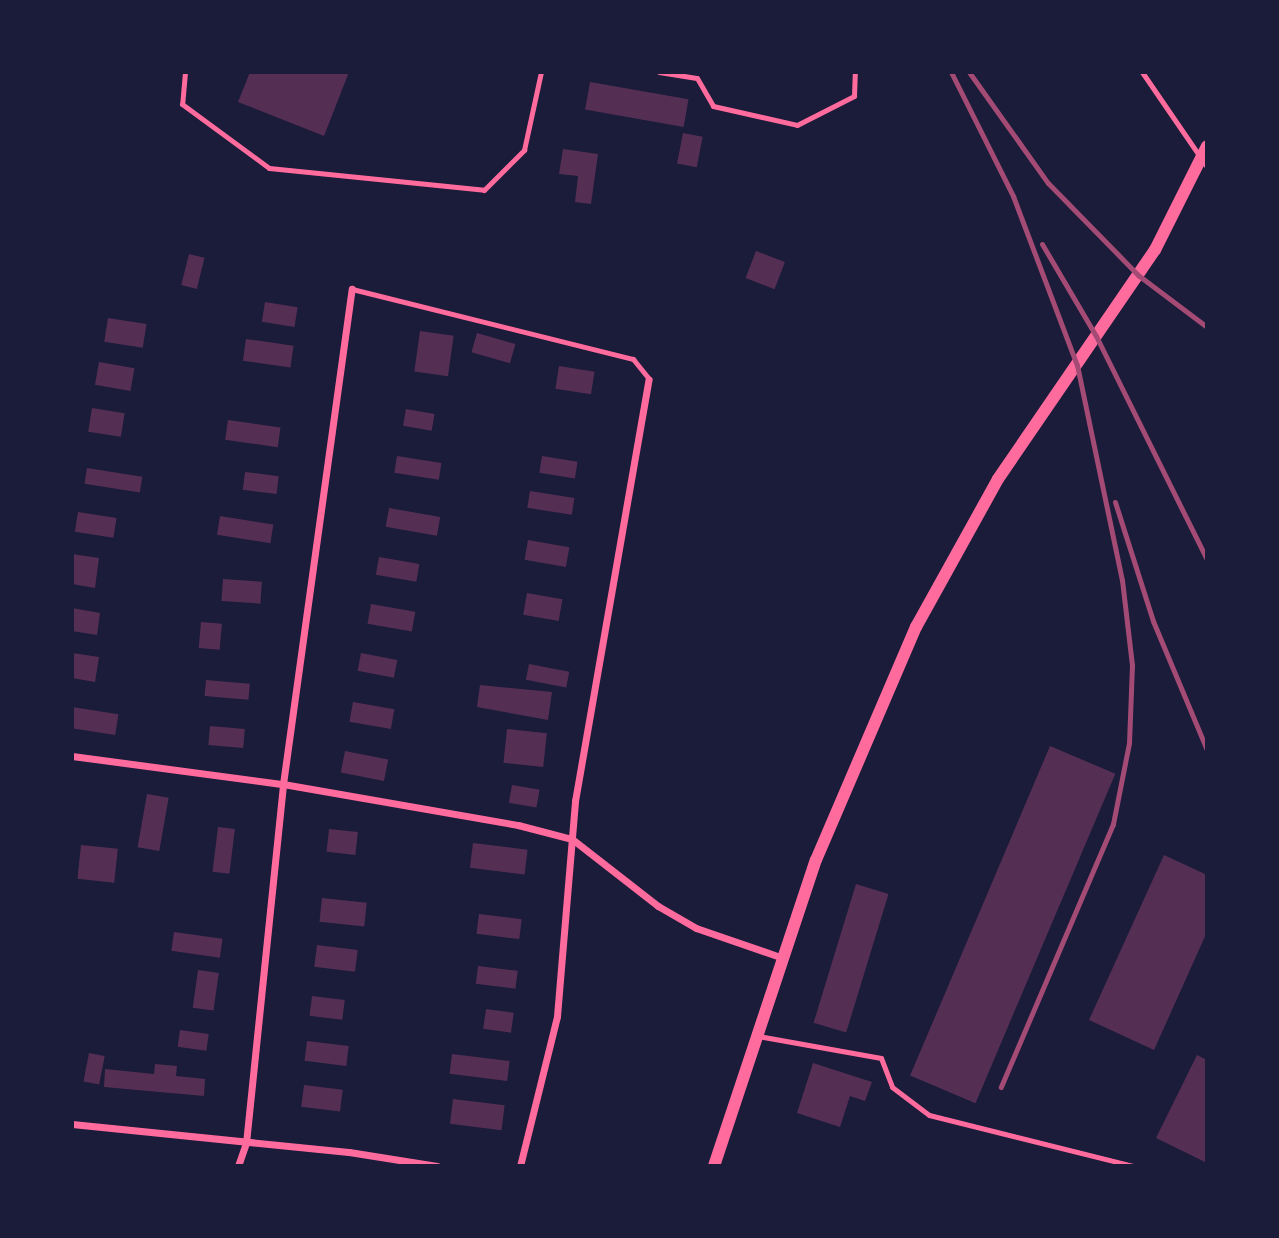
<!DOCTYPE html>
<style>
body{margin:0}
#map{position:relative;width:1279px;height:1238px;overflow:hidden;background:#1b1b3a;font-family:Overpass,sans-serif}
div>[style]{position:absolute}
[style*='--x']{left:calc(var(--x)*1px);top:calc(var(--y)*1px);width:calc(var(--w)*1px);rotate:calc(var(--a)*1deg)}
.building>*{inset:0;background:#542f53;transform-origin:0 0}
.service>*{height:5px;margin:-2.5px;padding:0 2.5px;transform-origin:2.5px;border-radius:2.5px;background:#ff6b9d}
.minor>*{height:7px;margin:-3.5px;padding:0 3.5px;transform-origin:3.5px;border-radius:3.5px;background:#ff6b9d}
.tertiary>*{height:12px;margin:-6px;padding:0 6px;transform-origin:6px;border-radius:6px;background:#ff6b9d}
.rail>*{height:5px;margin:-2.5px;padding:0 2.5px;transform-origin:2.5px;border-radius:2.5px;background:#a44b75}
span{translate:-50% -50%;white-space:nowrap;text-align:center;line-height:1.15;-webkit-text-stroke:5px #1b1b3a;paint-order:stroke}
.frame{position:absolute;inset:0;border:74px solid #1b1b3a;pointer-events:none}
</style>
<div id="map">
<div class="building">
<div style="clip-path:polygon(250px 72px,349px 72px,324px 136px,238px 102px)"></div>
<div style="left:590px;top:82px;width:100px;height:28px;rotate:10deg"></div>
<div style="left:683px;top:133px;width:20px;height:31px;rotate:11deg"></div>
<div style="clip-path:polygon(563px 149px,598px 154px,591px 204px,575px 202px,578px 176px,559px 174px)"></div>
<div style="left:756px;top:251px;width:31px;height:29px;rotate:21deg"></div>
<div style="left:189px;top:254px;width:16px;height:32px;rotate:14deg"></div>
<div style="left:265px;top:302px;width:33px;height:20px;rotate:9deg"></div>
<div style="left:108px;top:318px;width:39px;height:24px;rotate:9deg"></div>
<div style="left:420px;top:331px;width:34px;height:41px;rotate:8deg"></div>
<div style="left:477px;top:333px;width:40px;height:20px;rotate:16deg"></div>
<div style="left:246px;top:339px;width:48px;height:22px;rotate:8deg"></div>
<div style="left:99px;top:362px;width:36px;height:23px;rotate:10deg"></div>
<div style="left:559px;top:366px;width:36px;height:23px;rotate:9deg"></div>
<div style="left:92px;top:408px;width:33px;height:24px;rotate:9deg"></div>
<div style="left:406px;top:409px;width:29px;height:17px;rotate:10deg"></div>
<div style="left:228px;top:420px;width:53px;height:20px;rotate:8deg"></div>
<div style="left:397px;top:456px;width:45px;height:17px;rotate:9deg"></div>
<div style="left:542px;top:456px;width:36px;height:17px;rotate:9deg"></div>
<div style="left:87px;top:468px;width:56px;height:16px;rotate:9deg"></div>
<div style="left:245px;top:472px;width:34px;height:18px;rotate:7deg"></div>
<div style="left:530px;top:491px;width:45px;height:17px;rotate:9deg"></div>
<div style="left:389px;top:508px;width:52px;height:19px;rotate:10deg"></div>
<div style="left:78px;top:512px;width:39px;height:20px;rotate:9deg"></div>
<div style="left:220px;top:516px;width:54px;height:19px;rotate:9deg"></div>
<div style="left:528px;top:540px;width:42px;height:20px;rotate:10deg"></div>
<div style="clip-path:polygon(72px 554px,99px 558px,95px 588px,72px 584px)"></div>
<div style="left:379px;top:557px;width:41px;height:18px;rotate:10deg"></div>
<div style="left:223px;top:579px;width:39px;height:22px;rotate:4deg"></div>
<div style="left:527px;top:593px;width:36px;height:22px;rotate:10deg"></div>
<div style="left:371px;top:604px;width:45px;height:20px;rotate:10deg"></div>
<div style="clip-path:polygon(72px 608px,100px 613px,97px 635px,72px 631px)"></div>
<div style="left:201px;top:622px;width:21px;height:26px;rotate:5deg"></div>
<div style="clip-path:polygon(72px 653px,99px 657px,95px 682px,72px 678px)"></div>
<div style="left:361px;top:653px;width:37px;height:18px;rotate:11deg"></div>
<div style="left:529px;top:664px;width:41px;height:16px;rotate:11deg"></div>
<div style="left:206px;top:680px;width:44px;height:16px;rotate:5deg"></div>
<div style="clip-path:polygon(480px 685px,552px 692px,548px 720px,477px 707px)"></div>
<div style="left:353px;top:702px;width:42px;height:20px;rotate:10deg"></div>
<div style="left:72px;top:707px;width:47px;height:21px;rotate:9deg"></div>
<div style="left:210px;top:726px;width:35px;height:19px;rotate:5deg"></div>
<div style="left:507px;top:729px;width:40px;height:34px;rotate:6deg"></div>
<div style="left:1050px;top:746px;width:71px;height:358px;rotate:23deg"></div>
<div style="left:345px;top:751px;width:44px;height:22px;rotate:11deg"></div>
<div style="left:512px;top:785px;width:28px;height:18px;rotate:10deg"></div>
<div style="left:147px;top:794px;width:22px;height:54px;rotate:10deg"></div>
<div style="left:218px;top:827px;width:17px;height:45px;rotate:7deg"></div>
<div style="left:329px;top:829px;width:29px;height:23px;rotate:6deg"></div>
<div style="left:473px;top:843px;width:55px;height:25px;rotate:7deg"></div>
<div style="left:81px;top:845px;width:37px;height:34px;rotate:6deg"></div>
<div style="clip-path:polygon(1164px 855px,1207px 875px,1207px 932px,1154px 1050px,1089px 1020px)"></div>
<div style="left:856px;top:884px;width:34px;height:145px;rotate:17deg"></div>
<div style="left:322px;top:898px;width:45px;height:24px;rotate:6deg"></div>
<div style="left:479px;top:914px;width:43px;height:20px;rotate:7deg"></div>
<div style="left:174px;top:932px;width:49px;height:19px;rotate:8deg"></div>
<div style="left:317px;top:945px;width:41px;height:22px;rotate:7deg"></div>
<div style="left:478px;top:966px;width:40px;height:18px;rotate:7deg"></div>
<div style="left:198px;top:970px;width:21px;height:38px;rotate:8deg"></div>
<div style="left:312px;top:996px;width:33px;height:20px;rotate:7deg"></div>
<div style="left:486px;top:1009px;width:28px;height:20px;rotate:8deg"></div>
<div style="left:180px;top:1030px;width:29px;height:17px;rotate:8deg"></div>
<div style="left:307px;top:1041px;width:42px;height:20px;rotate:7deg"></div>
<div style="left:89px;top:1053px;width:16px;height:29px;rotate:11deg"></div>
<div style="left:452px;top:1054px;width:58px;height:20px;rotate:7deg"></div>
<div style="clip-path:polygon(1197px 1055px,1207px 1060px,1207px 1163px,1156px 1138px)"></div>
<div style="clip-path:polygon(813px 1063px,872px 1082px,865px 1101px,850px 1096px,840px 1127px,797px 1113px)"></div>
<div style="clip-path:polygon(155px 1064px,177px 1066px,176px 1076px,205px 1079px,204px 1096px,104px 1087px,105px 1069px,154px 1074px)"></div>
<div style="left:304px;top:1085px;width:39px;height:22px;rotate:7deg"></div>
<div style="left:453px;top:1099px;width:52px;height:25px;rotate:7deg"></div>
</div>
<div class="service">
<div style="--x:185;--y:72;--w:32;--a:95"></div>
<div style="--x:182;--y:104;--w:108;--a:36.3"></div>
<div style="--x:269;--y:168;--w:216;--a:5.8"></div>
<div style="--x:484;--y:190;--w:57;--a:-45"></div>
<div style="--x:524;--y:150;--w:80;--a:-77.7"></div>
<div style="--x:659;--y:72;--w:38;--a:9"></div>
<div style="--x:697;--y:78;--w:32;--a:60"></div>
<div style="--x:713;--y:106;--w:86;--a:12.7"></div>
<div style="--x:797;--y:125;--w:64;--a:-27"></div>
<div style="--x:854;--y:96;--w:24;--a:-88"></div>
<div style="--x:1142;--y:72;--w:115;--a:55.6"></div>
<div style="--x:352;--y:289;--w:290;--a:14"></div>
<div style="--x:633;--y:359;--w:26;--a:51"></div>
<div style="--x:758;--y:1036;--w:125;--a:10.1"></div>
<div style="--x:881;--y:1058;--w:31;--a:69"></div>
<div style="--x:892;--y:1087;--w:46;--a:37.1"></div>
<div style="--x:929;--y:1115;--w:210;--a:14"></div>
</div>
<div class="minor">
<div style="--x:72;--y:756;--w:213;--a:7.6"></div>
<div style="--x:283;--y:784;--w:239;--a:9.9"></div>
<div style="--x:518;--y:825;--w:56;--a:14.5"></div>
<div style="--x:572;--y:839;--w:109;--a:37.9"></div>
<div style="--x:658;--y:906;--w:44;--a:30.1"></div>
<div style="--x:696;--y:928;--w:92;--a:19"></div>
<div style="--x:72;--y:1124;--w:278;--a:5.8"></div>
<div style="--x:349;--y:1152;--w:89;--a:9"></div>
<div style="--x:238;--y:1166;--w:24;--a:-71"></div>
<div style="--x:246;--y:1143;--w:361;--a:-84.1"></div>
<div style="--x:283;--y:784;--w:500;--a:-82.1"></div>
<div style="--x:520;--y:1166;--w:154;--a:-76.1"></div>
<div style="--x:557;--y:1016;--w:216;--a:-85.2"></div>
<div style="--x:575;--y:801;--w:428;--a:-80.1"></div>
</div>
<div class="tertiary">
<div style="--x:714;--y:1166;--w:323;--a:-71.6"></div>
<div style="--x:816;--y:860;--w:254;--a:-66.8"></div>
<div style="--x:916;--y:627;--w:169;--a:-61"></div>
<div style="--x:998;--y:479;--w:278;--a:-55.6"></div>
<div style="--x:1155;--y:250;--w:116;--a:-63.4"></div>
</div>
<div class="rail">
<div style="--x:951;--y:72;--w:139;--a:63.4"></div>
<div style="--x:1013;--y:196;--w:181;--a:69.3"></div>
<div style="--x:1077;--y:365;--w:220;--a:78.2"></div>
<div style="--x:1122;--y:580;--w:86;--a:83.3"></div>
<div style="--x:1132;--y:665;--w:78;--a:92.2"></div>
<div style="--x:1129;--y:743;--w:83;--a:101.2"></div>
<div style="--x:1113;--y:824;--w:286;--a:113.1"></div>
<div style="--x:969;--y:72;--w:136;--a:54.6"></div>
<div style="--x:1048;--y:183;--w:129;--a:45.6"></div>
<div style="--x:1138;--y:275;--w:86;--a:37"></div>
<div style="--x:1042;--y:244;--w:107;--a:59.6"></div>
<div style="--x:1096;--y:336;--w:250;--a:63.6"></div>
<div style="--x:1115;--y:502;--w:125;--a:72.3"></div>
<div style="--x:1153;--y:621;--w:140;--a:67.3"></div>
</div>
<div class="frame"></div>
</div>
